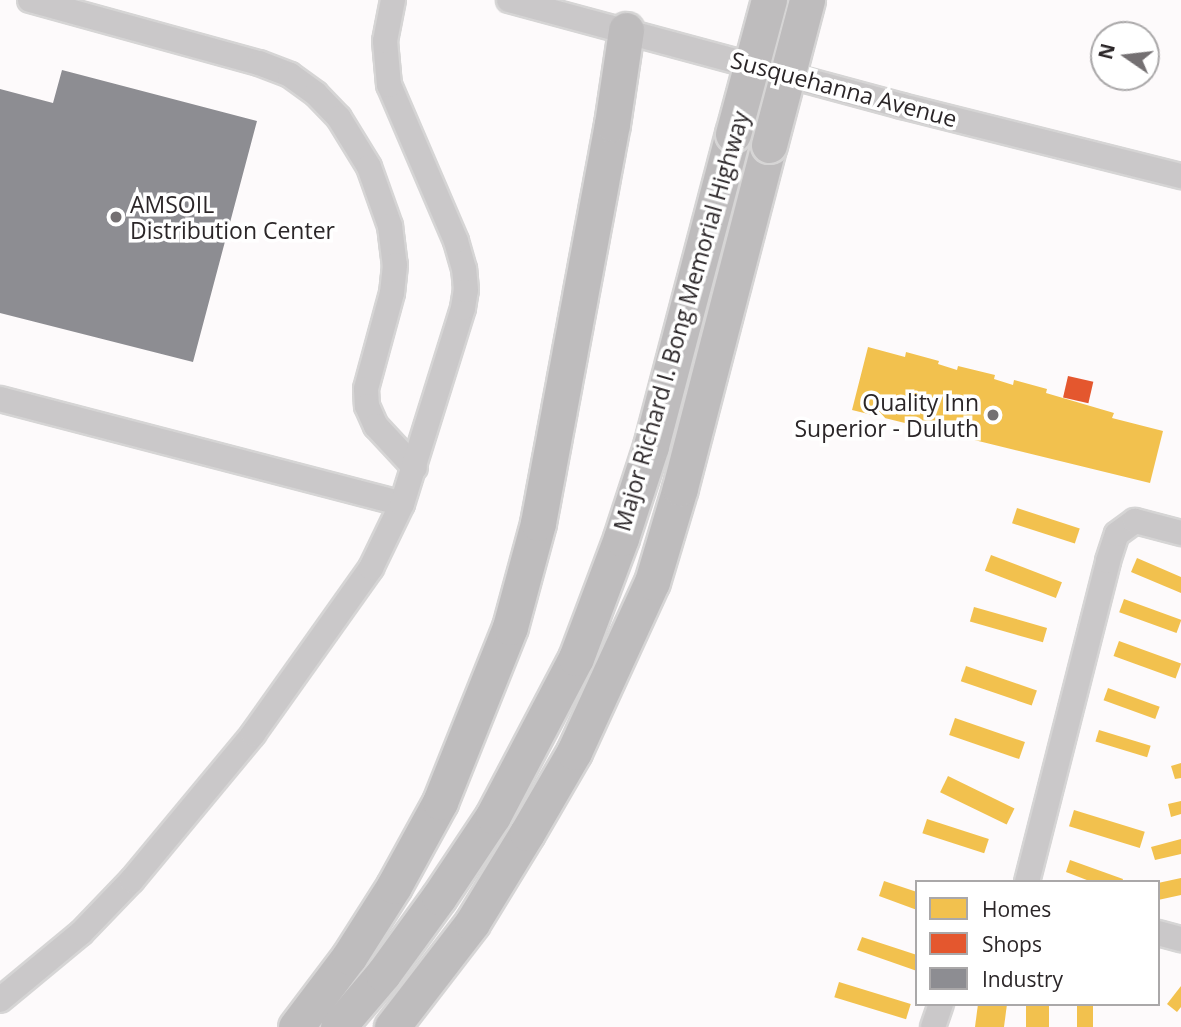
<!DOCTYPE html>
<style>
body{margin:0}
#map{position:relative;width:1181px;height:1027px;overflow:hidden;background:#fdfafb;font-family:"Open Sans",sans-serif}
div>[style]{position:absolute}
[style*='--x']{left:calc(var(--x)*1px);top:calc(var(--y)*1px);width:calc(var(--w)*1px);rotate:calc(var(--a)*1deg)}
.homes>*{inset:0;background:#f2c14e;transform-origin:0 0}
.shops>*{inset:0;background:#e4572e;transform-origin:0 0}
.industry>*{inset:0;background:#8d8d92}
.roads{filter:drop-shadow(2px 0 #d6d5d5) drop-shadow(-2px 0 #d6d5d5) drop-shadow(0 2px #d6d5d5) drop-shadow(0 -2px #d6d5d5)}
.minor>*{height:24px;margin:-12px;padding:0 12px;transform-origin:12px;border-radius:12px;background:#cac8c9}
.highway>*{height:35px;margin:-17.5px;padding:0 17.5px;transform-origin:17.5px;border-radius:17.5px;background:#bebcbd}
.bridges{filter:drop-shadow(2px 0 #d6d5d5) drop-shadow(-2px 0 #d6d5d5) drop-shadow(0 2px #d6d5d5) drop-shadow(0 -2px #d6d5d5)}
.highway-bridge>*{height:35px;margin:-17.5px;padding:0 17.5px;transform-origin:17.5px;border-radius:17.5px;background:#bebcbd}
.dots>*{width:19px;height:19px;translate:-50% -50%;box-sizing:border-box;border:4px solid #fff;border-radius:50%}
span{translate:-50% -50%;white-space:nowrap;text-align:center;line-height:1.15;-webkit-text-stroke:7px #fff;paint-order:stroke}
.street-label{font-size:23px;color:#2b2628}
.poi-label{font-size:23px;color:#2b2628}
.left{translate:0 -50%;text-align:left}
.right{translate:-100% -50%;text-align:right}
.legend{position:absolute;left:915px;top:880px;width:245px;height:126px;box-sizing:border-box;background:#fff;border:2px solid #aaa8a9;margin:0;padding:9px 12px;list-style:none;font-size:21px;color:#2b2628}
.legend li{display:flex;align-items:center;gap:14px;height:35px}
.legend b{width:35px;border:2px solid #aaa8a9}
.north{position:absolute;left:1090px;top:21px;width:70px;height:70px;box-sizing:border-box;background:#fff;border:2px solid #aaa8a9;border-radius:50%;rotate:284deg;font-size:19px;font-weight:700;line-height:28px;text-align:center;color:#2b2628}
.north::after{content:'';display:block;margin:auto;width:24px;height:32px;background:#747072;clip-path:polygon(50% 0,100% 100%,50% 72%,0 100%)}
</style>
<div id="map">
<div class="homes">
<div style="clip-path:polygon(868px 347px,905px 357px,906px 352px,939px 361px,938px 364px,957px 370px,958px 366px,995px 375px,994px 379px,1013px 385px,1014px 380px,1047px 389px,1046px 393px,1114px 413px,1112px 418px,1163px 431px,1150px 483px,852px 410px)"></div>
<div style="left:1017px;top:508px;width:66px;height:16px;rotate:18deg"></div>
<div style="left:991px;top:555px;width:76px;height:17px;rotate:21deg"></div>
<div style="clip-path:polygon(1137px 558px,1181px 577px,1181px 593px,1131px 572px)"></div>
<div style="left:1124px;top:599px;width:61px;height:14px;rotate:20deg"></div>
<div style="left:974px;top:607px;width:76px;height:15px;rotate:16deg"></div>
<div style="left:1119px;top:641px;width:66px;height:16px;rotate:20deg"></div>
<div style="left:966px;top:666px;width:75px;height:16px;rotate:19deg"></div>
<div style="left:1108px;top:688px;width:55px;height:13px;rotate:20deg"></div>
<div style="left:955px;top:718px;width:74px;height:18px;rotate:19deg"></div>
<div style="left:1099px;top:730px;width:54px;height:12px;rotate:17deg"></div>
<div style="clip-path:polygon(1181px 763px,1181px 778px,1175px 779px,1171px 766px)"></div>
<div style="left:948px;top:776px;width:74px;height:18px;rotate:26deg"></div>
<div style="clip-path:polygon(1181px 801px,1181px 814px,1171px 817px,1168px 804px)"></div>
<div style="left:1074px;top:810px;width:74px;height:17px;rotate:17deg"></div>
<div style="left:927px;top:819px;width:65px;height:15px;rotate:18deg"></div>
<div style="clip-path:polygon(1181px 839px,1181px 854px,1155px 860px,1151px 847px)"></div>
<div style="clip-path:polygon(1070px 860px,1123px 879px,1122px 882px,1092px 882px,1066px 872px)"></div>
<div style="clip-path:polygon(1181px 878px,1181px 895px,1158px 900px,1158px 883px)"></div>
<div style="clip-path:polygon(884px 881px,917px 892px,917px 910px,879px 896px)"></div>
<div style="clip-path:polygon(862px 937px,917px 955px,917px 971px,857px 950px)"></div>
<div style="left:839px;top:982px;width:75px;height:16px;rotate:17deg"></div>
<div style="clip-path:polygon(1181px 986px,1181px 1007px,1177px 1012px,1167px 1004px)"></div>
<div style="clip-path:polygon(978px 1004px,1007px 1004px,1004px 1027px,975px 1027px)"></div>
<div style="left:1026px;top:1004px;width:23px;height:23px"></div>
<div style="left:1077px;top:1004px;width:16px;height:23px"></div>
</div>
<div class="shops">
<div style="left:1068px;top:376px;width:26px;height:22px;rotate:13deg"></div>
</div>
<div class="industry">
<div style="clip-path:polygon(62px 70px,257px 121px,193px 362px,0 313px,0 89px,53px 103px)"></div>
</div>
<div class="roads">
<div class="minor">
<div style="--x:30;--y:0;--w:238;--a:15.4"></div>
<div style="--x:259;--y:63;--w:33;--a:21"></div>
<div style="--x:290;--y:75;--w:32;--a:36"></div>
<div style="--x:316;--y:94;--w:33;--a:46"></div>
<div style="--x:339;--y:118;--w:57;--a:58.5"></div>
<div style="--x:369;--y:167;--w:63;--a:70.4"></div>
<div style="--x:390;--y:226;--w:39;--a:83"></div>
<div style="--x:395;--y:265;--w:28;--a:96"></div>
<div style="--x:392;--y:293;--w:99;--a:105.2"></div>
<div style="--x:366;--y:389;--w:17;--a:87"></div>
<div style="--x:367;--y:406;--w:22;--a:66"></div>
<div style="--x:376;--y:426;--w:57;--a:47.1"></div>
<div style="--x:509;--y:0;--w:407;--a:15.1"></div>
<div style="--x:902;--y:106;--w:288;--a:14.1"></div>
<div style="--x:0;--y:399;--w:415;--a:14.6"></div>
<div style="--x:1027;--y:882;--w:331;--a:-75.8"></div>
<div style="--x:1108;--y:561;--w:28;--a:-72"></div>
<div style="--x:1117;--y:534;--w:22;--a:-36"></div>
<div style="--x:1135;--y:521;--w:48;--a:14.6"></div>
<div style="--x:1158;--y:933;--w:24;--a:15"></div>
<div style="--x:0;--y:1000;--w:105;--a:-39.6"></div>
<div style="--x:81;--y:933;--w:74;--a:-46.1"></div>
<div style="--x:132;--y:880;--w:190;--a:-50.3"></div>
<div style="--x:253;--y:734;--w:204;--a:-54.6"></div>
<div style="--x:371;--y:568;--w:71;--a:-64.2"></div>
<div style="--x:402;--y:504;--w:205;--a:-72.7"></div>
<div style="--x:463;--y:308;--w:18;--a:-81"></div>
<div style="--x:466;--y:290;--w:21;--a:-95"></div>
<div style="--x:464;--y:269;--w:29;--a:-106"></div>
<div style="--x:456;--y:241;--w:170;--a:-113.2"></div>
<div style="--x:389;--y:85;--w:44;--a:-95.2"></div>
<div style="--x:385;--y:41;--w:42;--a:-79"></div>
<div style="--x:933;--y:1027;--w:24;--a:-71"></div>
</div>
<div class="highway">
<div style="--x:296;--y:1027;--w:88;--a:-52.9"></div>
<div style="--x:349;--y:957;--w:84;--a:-57.6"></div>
<div style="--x:394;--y:886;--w:96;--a:-61.3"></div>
<div style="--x:440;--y:802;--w:188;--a:-68.2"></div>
<div style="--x:510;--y:627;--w:108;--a:-74.9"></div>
<div style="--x:538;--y:523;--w:406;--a:-79.5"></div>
<div style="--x:612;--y:124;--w:95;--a:-81.5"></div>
<div style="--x:338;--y:1027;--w:70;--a:-49.7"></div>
<div style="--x:383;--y:974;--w:95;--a:-54"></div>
<div style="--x:439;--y:897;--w:97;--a:-56.3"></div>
<div style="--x:493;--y:816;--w:178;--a:-62.3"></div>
<div style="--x:576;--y:658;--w:128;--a:-69.4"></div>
<div style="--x:621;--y:538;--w:97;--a:-71.9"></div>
<div style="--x:651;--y:446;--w:323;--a:-75.3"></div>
<div style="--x:392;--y:1027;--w:131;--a:-52.4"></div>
<div style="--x:472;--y:923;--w:105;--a:-58.6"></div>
<div style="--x:527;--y:833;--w:94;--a:-59.9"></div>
<div style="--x:574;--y:752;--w:187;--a:-65.4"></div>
<div style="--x:652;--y:582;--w:98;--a:-73.4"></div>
<div style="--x:680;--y:488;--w:354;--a:-75.5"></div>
</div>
</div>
<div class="bridges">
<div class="highway-bridge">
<div style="--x:733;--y:134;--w:139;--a:-75"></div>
<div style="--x:769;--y:145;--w:150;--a:-75.3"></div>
</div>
</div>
<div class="dots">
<div style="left:116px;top:217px;background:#747072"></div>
<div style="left:993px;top:415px;background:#747072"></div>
</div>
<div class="street-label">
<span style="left:844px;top:89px;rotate:15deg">Susquehanna Avenue</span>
<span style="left:681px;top:321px;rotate:-74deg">Major Richard I. Bong Memorial Highway</span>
</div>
<div class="poi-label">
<span class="left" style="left:130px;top:217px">AMSOIL<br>Distribution Center</span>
<span class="right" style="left:979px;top:415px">Quality Inn<br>Superior - Duluth</span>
</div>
<ul class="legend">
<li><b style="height:19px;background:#f2c14e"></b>Homes</li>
<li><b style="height:19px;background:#e4572e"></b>Shops</li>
<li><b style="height:19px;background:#8d8d92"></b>Industry</li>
</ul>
<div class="north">N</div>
</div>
